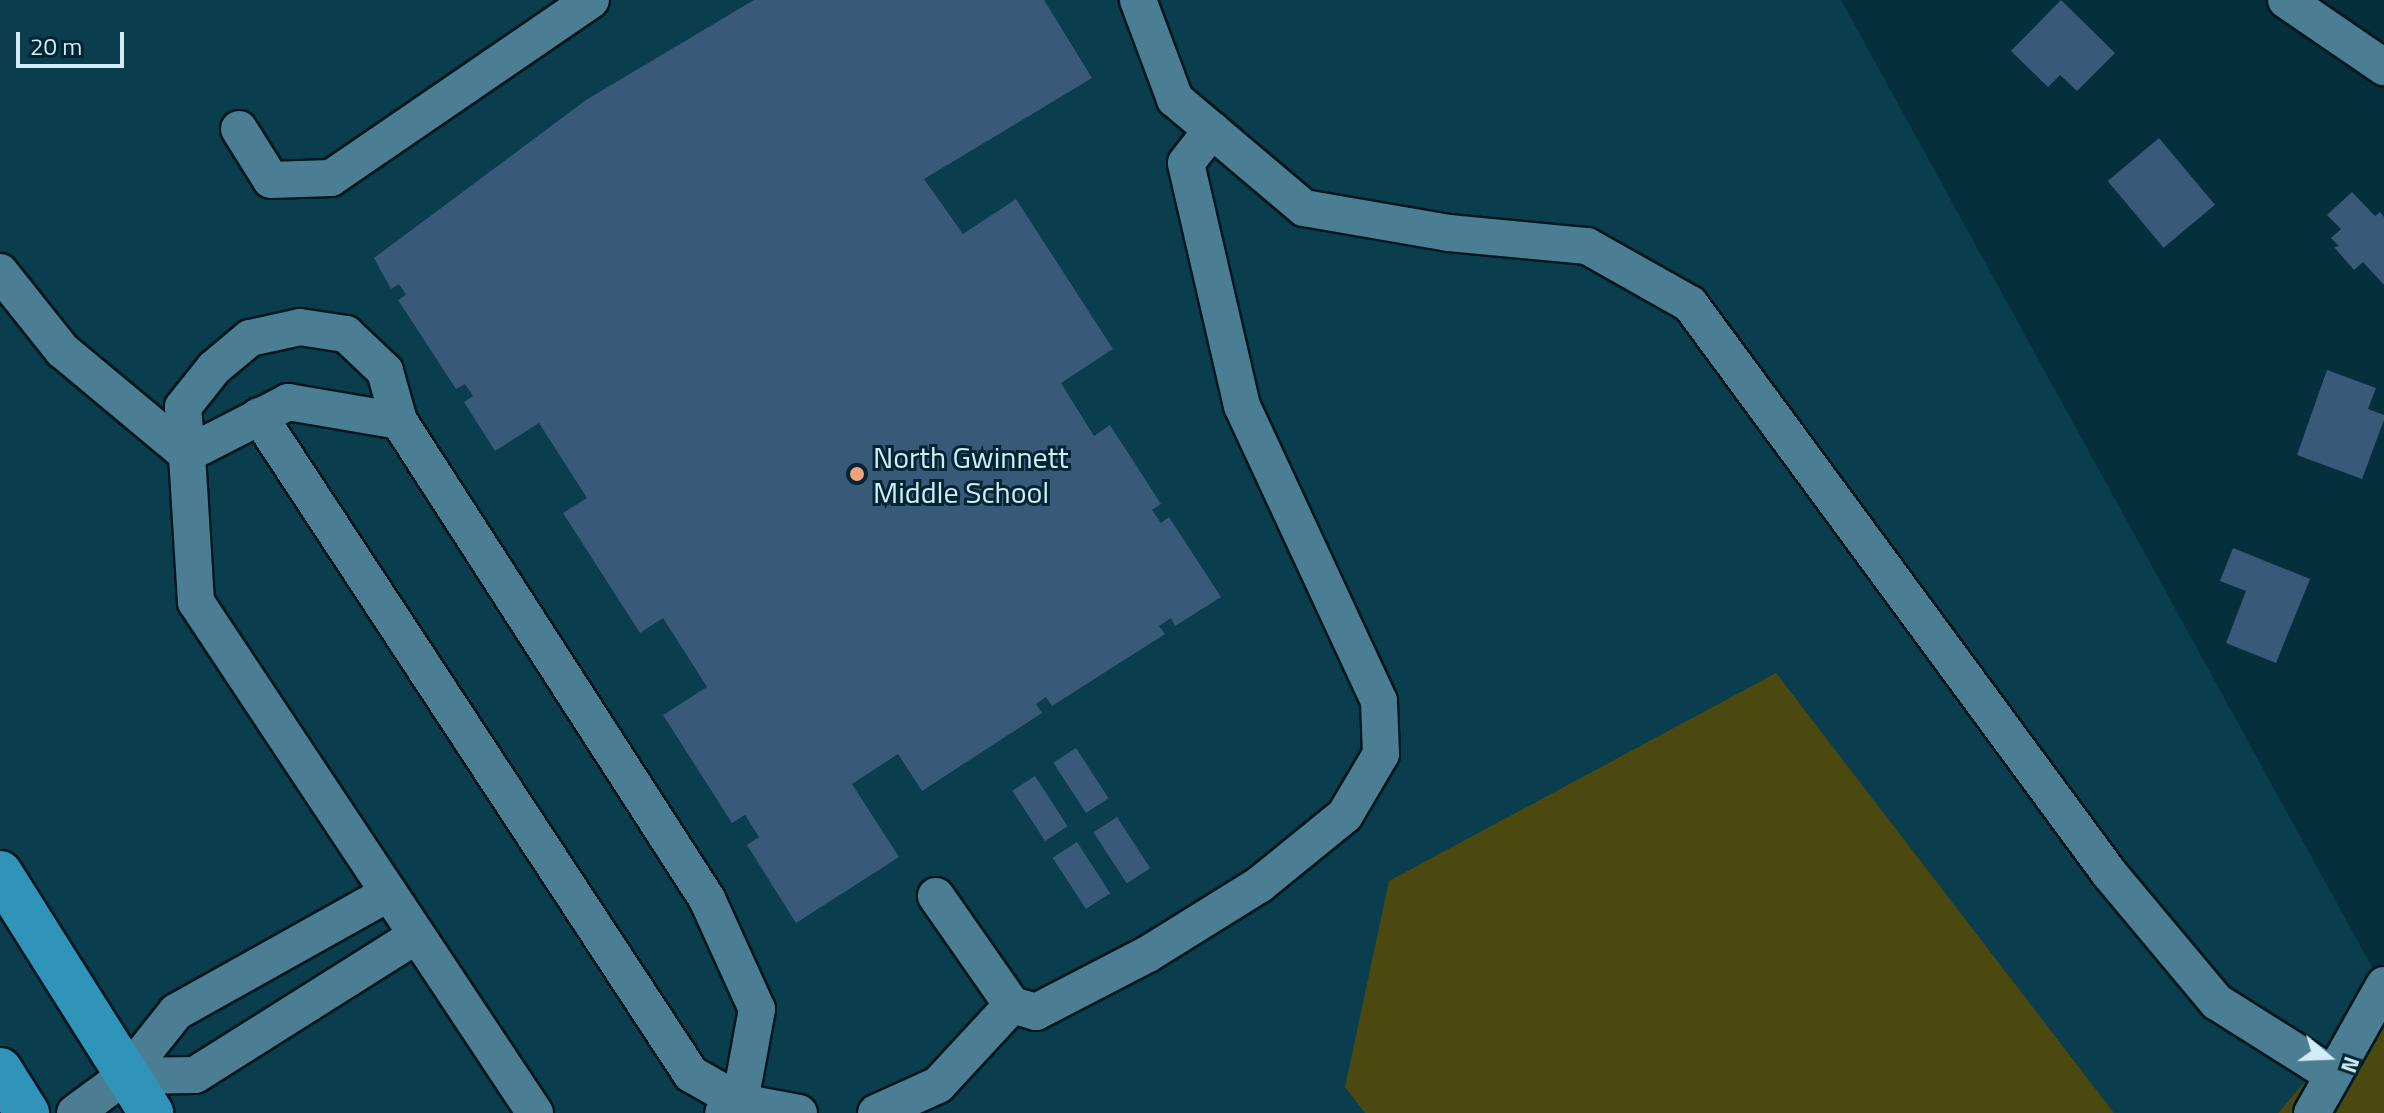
<!DOCTYPE html>
<style>
body{margin:0}
#map{position:relative;width:2384px;height:1113px;overflow:hidden;background:#062f3e;font-family:"Titillium Web",sans-serif}
div>[style]{position:absolute}
[style*='--x']{left:calc(var(--x)*1px);top:calc(var(--y)*1px);width:calc(var(--w)*1px);rotate:calc(var(--a)*1deg)}
.built>*{inset:0;background:#0a3d4d}
.green>*{inset:0;background:#4b490f}
.building>*{inset:0;background:#385977;transform-origin:0 0}
.roads{filter:drop-shadow(2px 0 #001620) drop-shadow(-2px 0 #001620) drop-shadow(0 2px #001620) drop-shadow(0 -2px #001620)}
.minor>*{height:36px;margin:-18px;padding:0 18px;transform-origin:18px;border-radius:18px;background:#4b7d93}
.highway>*{height:44px;margin:-22px;padding:0 22px;transform-origin:22px;border-radius:22px;background:#3093b8}
.dots>*{width:22px;height:22px;translate:-50% -50%;box-sizing:border-box;border:4px solid #002533;border-radius:50%}
span{translate:-50% -50%;white-space:nowrap;text-align:center;line-height:1.15;-webkit-text-stroke:6px #002533;paint-order:stroke}
.poi-label{font-size:30px;color:#d2ebf7}
.left{translate:0 -50%;text-align:left}
.north{position:absolute;left:2288px;top:1017px;width:80px;height:80px;-webkit-text-stroke:6px #002533;paint-order:stroke;rotate:109deg;font-size:22px;font-weight:700;line-height:32px;text-align:center;color:#d2ebf7}
.north::after{content:'';display:block;margin:auto;width:28px;height:36px;background:#d2ebf7;clip-path:polygon(50% 0,100% 100%,50% 72%,0 100%)}
.scale{position:absolute;left:16px;top:32px;width:108px;height:36px;box-sizing:border-box;border:4px solid #d2ebf7;border-top:0;padding-left:10px;font-size:24px;line-height:28px;white-space:nowrap;color:#d2ebf7;-webkit-text-stroke:6px #002533;paint-order:stroke}
</style>
<div id="map">
<div class="built">
<div style="clip-path:polygon(0 0,1841px 0,2384px 989px,2278px 1113px,0 1113px)"></div>
</div>
<div class="green">
<div style="clip-path:polygon(1776px 673px,2114px 1113px,1365px 1113px,1345px 1087px,1389px 881px)"></div>
<div style="clip-path:polygon(2384px 989px,2384px 1113px,2278px 1113px)"></div>
</div>
<div class="building">
<div style="clip-path:polygon(754px 0,1044px 0,1092px 78px,924px 179px,963px 234px,1016px 199px,1113px 349px,1061px 383px,1094px 436px,1110px 425px,1161px 504px,1152px 510px,1161px 523px,1169px 517px,1221px 597px,1175px 626px,1171px 618px,1159px 626px,1165px 634px,1052px 706px,1046px 697px,1036px 704px,1042px 713px,922px 791px,898px 754px,852px 784px,899px 857px,796px 923px,747px 845px,759px 837px,745px 815px,732px 823px,663px 715px,707px 687px,663px 618px,640px 633px,563px 513px,587px 498px,539px 423px,495px 451px,464px 402px,473px 396px,465px 384px,456px 389px,398px 300px,406px 295px,399px 284px,391px 289px,374px 258px,586px 100px)"></div>
<div style="clip-path:polygon(2061px 0,2115px 53px,2077px 91px,2060px 75px,2048px 87px,2011px 51px)"></div>
<div style="left:2159px;top:138px;width:87px;height:67px;rotate:50deg"></div>
<div style="clip-path:polygon(2352px 192px,2375px 216px,2380px 212px,2384px 217px,2384px 285px,2363px 262px,2354px 270px,2334px 247px,2339px 246px,2331px 238px,2341px 229px,2327px 215px)"></div>
<div style="clip-path:polygon(2327px 370px,2376px 388px,2368px 409px,2384px 415px,2384px 420px,2362px 479px,2297px 455px)"></div>
<div style="clip-path:polygon(2233px 548px,2310px 579px,2276px 663px,2226px 643px,2246px 591px,2220px 581px)"></div>
<div style="left:1076px;top:748px;width:60px;height:27px;rotate:57deg"></div>
<div style="left:1035px;top:776px;width:60px;height:27px;rotate:57deg"></div>
<div style="left:1117px;top:817px;width:61px;height:28px;rotate:57deg"></div>
<div style="left:1077px;top:842px;width:61px;height:29px;rotate:57deg"></div>
</div>
<div class="roads">
<div class="minor">
<div style="--x:1138;--y:0;--w:106;--a:69.5"></div>
<div style="--x:1175;--y:99;--w:169;--a:40.2"></div>
<div style="--x:1304;--y:208;--w:147;--a:9.8"></div>
<div style="--x:1449;--y:233;--w:139;--a:5.4"></div>
<div style="--x:1587;--y:246;--w:118;--a:29.4"></div>
<div style="--x:1690;--y:304;--w:707;--a:53.63"></div>
<div style="--x:2109;--y:873;--w:168;--a:50.1"></div>
<div style="--x:2217;--y:1002;--w:137;--a:32.2"></div>
<div style="--x:2286;--y:0;--w:119;--a:34.4"></div>
<div style="--x:239;--y:129;--w:60;--a:57.9"></div>
<div style="--x:271;--y:180;--w:60;--a:-1.9"></div>
<div style="--x:331;--y:178;--w:315;--a:-34.4"></div>
<div style="--x:0;--y:272;--w:100;--a:51.5"></div>
<div style="--x:62;--y:350;--w:163;--a:39.8"></div>
<div style="--x:259;--y:416;--w:787;--a:56.71"></div>
<div style="--x:691;--y:1074;--w:56;--a:29.7"></div>
<div style="--x:740;--y:1102;--w:60;--a:10.6"></div>
<div style="--x:187;--y:454;--w:47;--a:-94.9"></div>
<div style="--x:183;--y:407;--w:50;--a:-51.5"></div>
<div style="--x:214;--y:368;--w:47;--a:-39.8"></div>
<div style="--x:250;--y:338;--w:51;--a:-12.4"></div>
<div style="--x:300;--y:327;--w:47;--a:8.7"></div>
<div style="--x:346;--y:334;--w:54;--a:43.5"></div>
<div style="--x:385;--y:371;--w:52;--a:74.4"></div>
<div style="--x:1012;--y:1005;--w:25;--a:16"></div>
<div style="--x:1036;--y:1012;--w:126;--a:-27.4"></div>
<div style="--x:1148;--y:954;--w:131;--a:-31.9"></div>
<div style="--x:1259;--y:885;--w:111;--a:-39.1"></div>
<div style="--x:1345;--y:815;--w:71;--a:-59.5"></div>
<div style="--x:1381;--y:754;--w:53;--a:-92.2"></div>
<div style="--x:1379;--y:701;--w:325;--a:-114.9"></div>
<div style="--x:1242;--y:406;--w:249;--a:-103"></div>
<div style="--x:1186;--y:163;--w:42;--a:-51.8"></div>
<div style="--x:125;--y:1076;--w:70;--a:-0.8"></div>
<div style="--x:195;--y:1075;--w:262;--a:-32.2"></div>
<div style="--x:75;--y:1113;--w:62;--a:-36.5"></div>
<div style="--x:125;--y:1076;--w:82;--a:-51.4"></div>
<div style="--x:176;--y:1012;--w:244;--a:-29.2"></div>
<div style="--x:535;--y:1113;--w:613;--a:-123.56"></div>
<div style="--x:196;--y:602;--w:148;--a:-93.5"></div>
<div style="--x:187;--y:454;--w:114;--a:-27.2"></div>
<div style="--x:288;--y:402;--w:113;--a:9.7"></div>
<div style="--x:399;--y:421;--w:569;--a:57.2"></div>
<div style="--x:707;--y:899;--w:121;--a:65.6"></div>
<div style="--x:757;--y:1009;--w:95;--a:100.4"></div>
<div style="--x:740;--y:1102;--w:20;--a:147"></div>
<div style="--x:876;--y:1113;--w:68;--a:-24.3"></div>
<div style="--x:938;--y:1085;--w:109;--a:-47.2"></div>
<div style="--x:1012;--y:1005;--w:133;--a:-124.9"></div>
<div style="--x:2312;--y:1113;--w:147;--a:-60.6"></div>
</div>
<div class="highway">
<div style="--x:0;--y:873;--w:284;--a:57.8"></div>
<div style="--x:0;--y:1070;--w:51;--a:57.9"></div>
</div>
</div>
<div class="dots">
<div style="left:857px;top:474px;background:#f0a27a"></div>
</div>
<div class="poi-label">
<span class="left" style="left:873px;top:474px">North Gwinnett<br>Middle School</span>
</div>
<div class="north">N</div>
<div class="scale">20 m</div>
</div>
